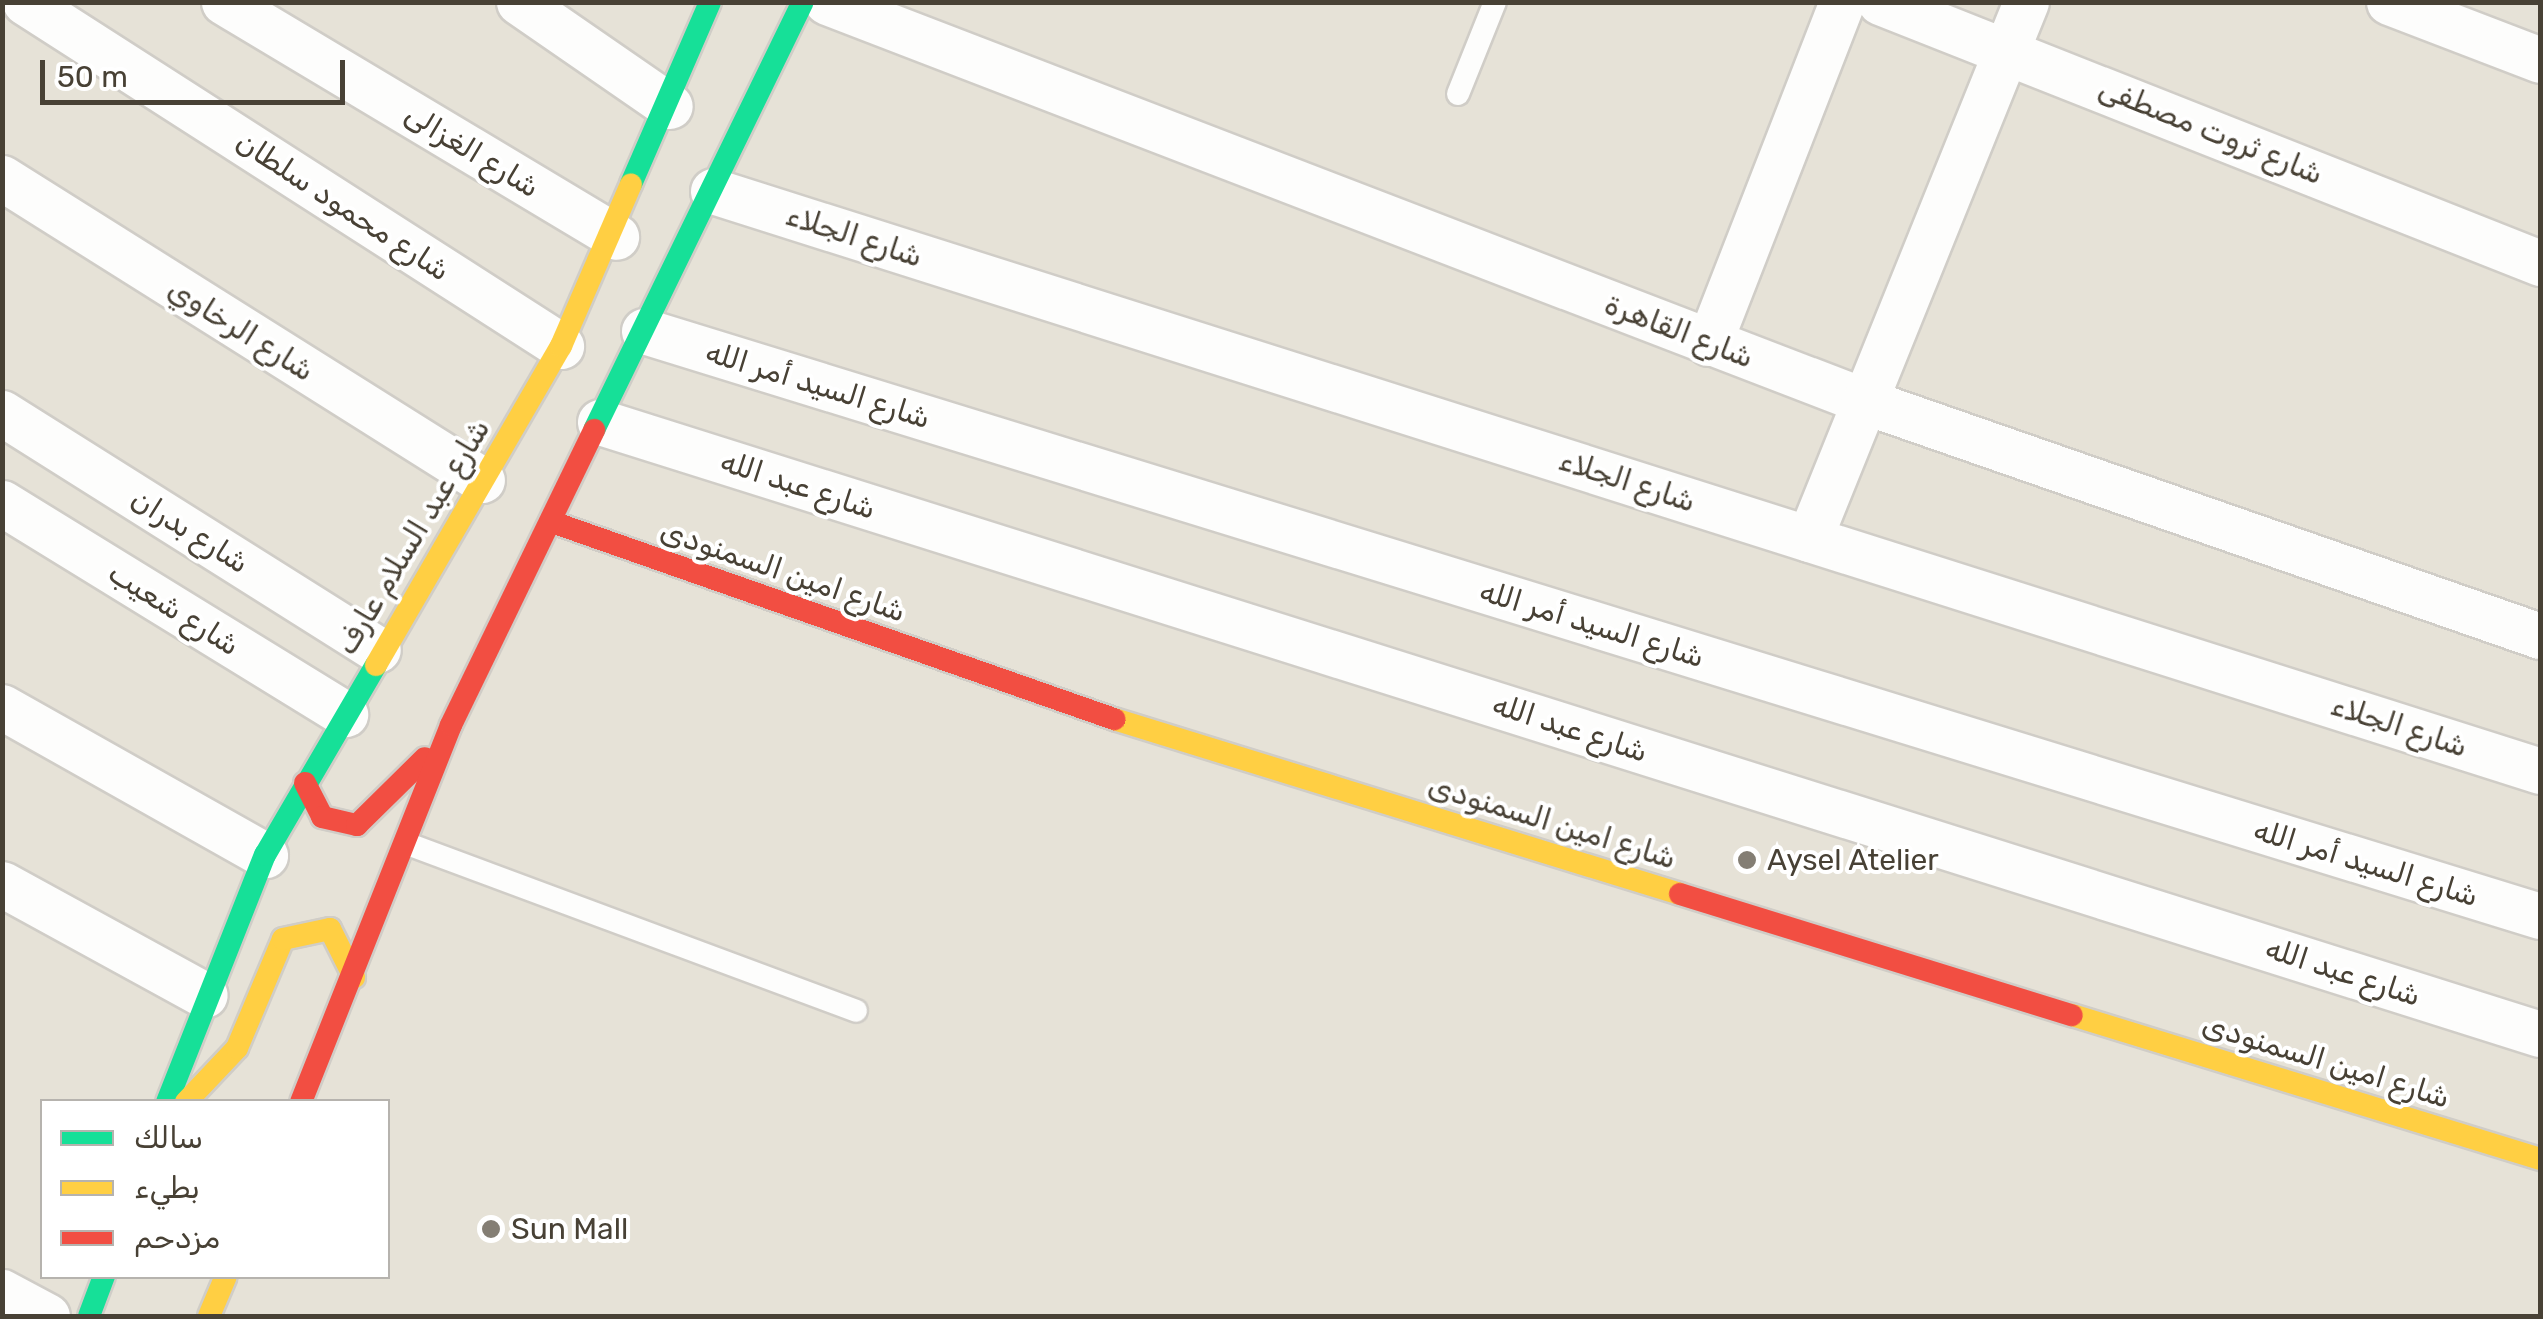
<!DOCTYPE html>
<meta charset="utf-8">
<style>
body{margin:0}
#map{position:relative;width:2543px;height:1319px;overflow:hidden;background:#f2f0ea;font-family:Rubik,"Noto Sans Arabic",sans-serif}
div>[style]{position:absolute}
[style*='--x']{left:calc(var(--x)*1px);top:calc(var(--y)*1px);width:calc(var(--w)*1px);rotate:calc(var(--a)*1deg)}
.residential>*{inset:0;background:#e6e2d7}
.roads{filter:drop-shadow(2px 0 #d0cdc7) drop-shadow(-2px 0 #d0cdc7) drop-shadow(0 2px #d0cdc7) drop-shadow(0 -2px #d0cdc7)}
.lane>*{height:22px;margin:-11px;padding:0 11px;transform-origin:11px;border-radius:11px;background:#fdfdfc}
.street>*{height:45px;margin:-22.5px;padding:0 22.5px;transform-origin:22.5px;border-radius:22.5px;background:#fdfdfc}
.fast>*{height:22px;margin:-11px;padding:0 11px;transform-origin:11px;border-radius:11px;background:#16e098}
.slow>*{height:22px;margin:-11px;padding:0 11px;transform-origin:11px;border-radius:11px;background:#ffcf43}
.jam>*{height:22px;margin:-11px;padding:0 11px;transform-origin:11px;border-radius:11px;background:#f24e42}
.dots>*{width:28px;height:28px;translate:-50% -50%;box-sizing:border-box;border:5px solid #fff;border-radius:50%}
span{translate:-50% -50%;white-space:nowrap;text-align:center;line-height:1.15;-webkit-text-stroke:8px #fff;paint-order:stroke}
.street-label{font-size:30px;color:#484135}
.poi-label{font-size:30px;color:#484135}
.left{translate:0 -50%;text-align:left}
.frame{position:absolute;inset:0;border:5px solid #484135;pointer-events:none}
.legend{position:absolute;left:40px;top:1099px;width:350px;height:180px;box-sizing:border-box;background:#fff;border:2px solid #b6b3ae;margin:0;padding:12px 18px;list-style:none;font-size:30px;color:#484135}
.legend li{display:flex;align-items:center;gap:20px;height:50px}
.legend b{width:50px;border:2px solid #b6b3ae}
.scale{position:absolute;left:40px;top:60px;width:305px;height:45px;box-sizing:border-box;border:5px solid #484135;border-top:0;padding-left:12px;font-size:30px;line-height:35px;white-space:nowrap;color:#484135;-webkit-text-stroke:8px #fff;paint-order:stroke}
</style>
<div id="map">
<div class="residential">
<div style="clip-path:polygon(evenodd,3px 3px,2540px 3px,2540px 1316px,3px 1316px,3px 3px,42px 1102px,388px 1102px,388px 1276px,42px 1276px,42px 1102px)"></div>
</div>
<div class="roads">
<div class="lane">
<div style="--x:1458;--y:94;--w:99;--a:-68.1"></div>
<div style="--x:405;--y:843;--w:481;--a:20.4"></div>
</div>
<div class="street">
<div style="--x:25;--y:2;--w:637;--a:32.69"></div>
<div style="--x:224;--y:2;--w:457;--a:30.9"></div>
<div style="--x:519;--y:2;--w:183;--a:34.6"></div>
<div style="--x:827;--y:2;--w:1111;--a:21.04"></div>
<div style="--x:1864;--y:401;--w:716;--a:19.17"></div>
<div style="--x:1880;--y:2;--w:710;--a:21.58"></div>
<div style="--x:2389;--y:2;--w:162;--a:21"></div>
<div style="--x:2;--y:178;--w:567;--a:32.18"></div>
<div style="--x:713;--y:191;--w:1917;--a:17.61"></div>
<div style="--x:644;--y:331;--w:1984;--a:17.15"></div>
<div style="--x:1709;--y:343;--w:366;--a:-68.7"></div>
<div style="--x:2;--y:413;--w:444;--a:32.2"></div>
<div style="--x:600;--y:422;--w:2034;--a:17.51"></div>
<div style="--x:2;--y:503;--w:403;--a:31.6"></div>
<div style="--x:1809;--y:539;--w:579;--a:-68"></div>
<div style="--x:2;--y:707;--w:302;--a:29.4"></div>
<div style="--x:2;--y:884;--w:231;--a:28.7"></div>
<div style="--x:2;--y:1292;--w:51;--a:28.1"></div>
</div>
<div class="fast">
<div style="--x:631;--y:184;--w:198;--a:-66.5"></div>
<div style="--x:594;--y:430;--w:476;--a:-64"></div>
<div style="--x:167;--y:1102;--w:266;--a:-68.4"></div>
<div style="--x:265;--y:855;--w:220;--a:-59.7"></div>
<div style="--x:89;--y:1316;--w:43;--a:-69.4"></div>
</div>
<div class="slow">
<div style="--x:376;--y:665;--w:369;--a:-59.9"></div>
<div style="--x:561;--y:346;--w:176;--a:-66.6"></div>
<div style="--x:1114;--y:719;--w:592;--a:17.18"></div>
<div style="--x:2072;--y:1015;--w:490;--a:17.1"></div>
<div style="--x:186;--y:1102;--w:74;--a:-46.6"></div>
<div style="--x:237;--y:1048;--w:118;--a:-67.1"></div>
<div style="--x:283;--y:939;--w:48;--a:-12"></div>
<div style="--x:330;--y:929;--w:54;--a:63.4"></div>
<div style="--x:209;--y:1316;--w:43;--a:-67"></div>
</div>
<div class="jam">
<div style="--x:552;--y:522;--w:596;--a:19.32"></div>
<div style="--x:305;--y:783;--w:38;--a:63"></div>
<div style="--x:322;--y:817;--w:36;--a:13"></div>
<div style="--x:357;--y:825;--w:95;--a:-44.6"></div>
<div style="--x:1680;--y:894;--w:410;--a:17.2"></div>
<div style="--x:301;--y:1102;--w:406;--a:-68.3"></div>
<div style="--x:451;--y:725;--w:328;--a:-64.1"></div>
</div>
</div>
<div class="dots">
<div style="left:1747px;top:860px;background:#847e74"></div>
<div style="left:491px;top:1229px;background:#847e74"></div>
</div>
<div class="street-label">
<span style="left:2211px;top:131px;rotate:22deg">شارع ثروت مصطفى</span>
<span style="left:472px;top:151px;rotate:31deg">شارع الغزالى</span>
<span style="left:343px;top:206px;rotate:33deg">شارع محمود سلطان</span>
<span style="left:854px;top:236px;rotate:18deg">شارع الجلاء</span>
<span style="left:241px;top:330px;rotate:32deg">شارع الرخاوي</span>
<span style="left:1679px;top:331px;rotate:21deg">شارع القاهرة</span>
<span style="left:818px;top:385px;rotate:17deg">شارع السيد أمر الله</span>
<span style="left:1627px;top:481px;rotate:18deg">شارع الجلاء</span>
<span style="left:798px;top:485px;rotate:18deg">شارع عبد الله</span>
<span style="left:190px;top:531px;rotate:32deg">شارع بدران</span>
<span style="left:413px;top:537px;rotate:-59deg">شارع عبد السلام عارف</span>
<span style="left:783px;top:571px;rotate:19deg">شارع امين السمنودى</span>
<span style="left:174px;top:609px;rotate:32deg">شارع شعيب</span>
<span style="left:1592px;top:624px;rotate:17deg">شارع السيد أمر الله</span>
<span style="left:2399px;top:726px;rotate:18deg">شارع الجلاء</span>
<span style="left:1570px;top:728px;rotate:18deg">شارع عبد الله</span>
<span style="left:1552px;top:822px;rotate:17deg">شارع امين السمنودى</span>
<span style="left:2366px;top:863px;rotate:17deg">شارع السيد أمر الله</span>
<span style="left:2343px;top:972px;rotate:18deg">شارع عبد الله</span>
<span style="left:2326px;top:1061px;rotate:17deg">شارع امين السمنودى</span>
</div>
<div class="poi-label">
<span class="left" style="left:1767px;top:860px">Aysel Atelier</span>
<span class="left" style="left:511px;top:1229px">Sun Mall</span>
</div>
<div class="frame"></div>
<ul class="legend">
<li><b style="height:12px;background:#16e098"></b>سالك</li>
<li><b style="height:12px;background:#ffcf43"></b>بطيء</li>
<li><b style="height:12px;background:#f24e42"></b>مزدحم</li>
</ul>
<div class="scale">50 m</div>
</div>
